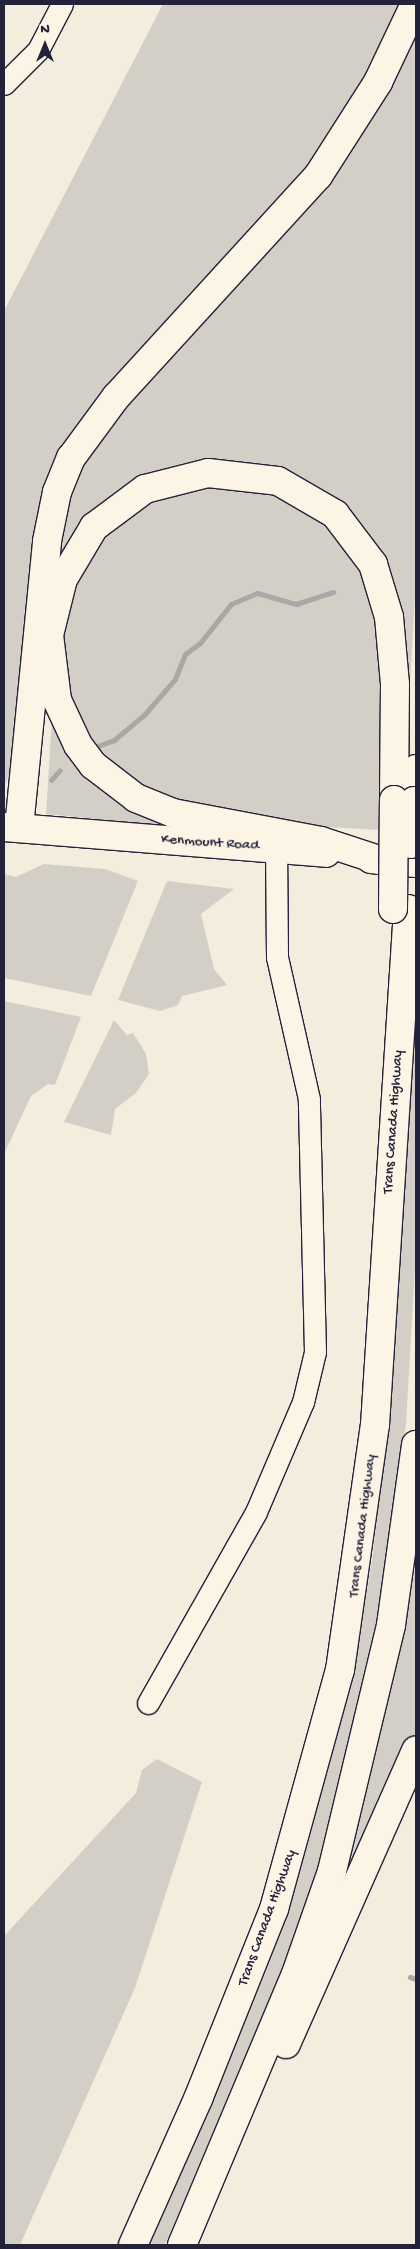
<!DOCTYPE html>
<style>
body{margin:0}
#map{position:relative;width:420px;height:2249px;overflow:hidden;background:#f3edde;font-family:"Gochi Hand",sans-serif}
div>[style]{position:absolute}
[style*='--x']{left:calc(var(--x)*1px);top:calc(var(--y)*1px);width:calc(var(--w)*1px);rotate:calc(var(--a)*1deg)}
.green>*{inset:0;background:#d4cfc6}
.stream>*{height:5px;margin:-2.5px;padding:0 2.5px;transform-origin:2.5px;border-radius:2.5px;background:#aca7a6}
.roads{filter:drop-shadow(1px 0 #22223b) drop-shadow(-1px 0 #22223b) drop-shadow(0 1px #22223b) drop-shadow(0 -1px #22223b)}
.minor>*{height:21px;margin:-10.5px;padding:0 10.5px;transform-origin:10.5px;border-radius:10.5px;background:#fcf5e5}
.major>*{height:28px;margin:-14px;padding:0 14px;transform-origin:14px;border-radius:14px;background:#fcf5e5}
.highway>*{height:28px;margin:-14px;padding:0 14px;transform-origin:14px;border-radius:14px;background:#fcf5e5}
.bridges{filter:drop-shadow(1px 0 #22223b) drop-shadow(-1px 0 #22223b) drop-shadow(0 1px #22223b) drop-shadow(0 -1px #22223b)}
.highway-bridge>*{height:28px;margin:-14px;padding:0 14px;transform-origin:14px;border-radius:14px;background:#fcf5e5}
span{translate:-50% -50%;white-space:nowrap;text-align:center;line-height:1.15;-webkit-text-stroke:4.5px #fcf5e5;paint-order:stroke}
.street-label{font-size:15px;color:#22223b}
.frame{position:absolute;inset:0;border:5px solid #22223b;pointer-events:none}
.north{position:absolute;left:20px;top:20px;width:50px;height:50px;-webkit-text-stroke:4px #fcf5e5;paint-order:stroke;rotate:0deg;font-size:14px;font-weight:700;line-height:20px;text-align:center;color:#22223b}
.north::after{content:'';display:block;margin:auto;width:18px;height:22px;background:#22223b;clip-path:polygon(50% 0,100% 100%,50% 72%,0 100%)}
</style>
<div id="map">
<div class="green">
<div style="clip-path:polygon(163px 4px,405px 4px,378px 60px,297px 185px,83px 417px,68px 442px,12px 770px,4px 786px,4px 311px)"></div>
<div style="clip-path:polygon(416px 20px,416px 580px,408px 717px,403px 648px,333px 501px,178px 467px,51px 580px,57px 532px,82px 457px,198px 321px)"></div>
<div style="clip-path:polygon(256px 485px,321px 515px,356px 554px,376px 605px,382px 701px,379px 830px,310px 826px,160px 798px,99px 757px,62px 683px,62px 613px,95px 540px,172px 488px)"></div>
<div style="clip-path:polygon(52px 718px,186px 828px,46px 814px)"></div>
<div style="clip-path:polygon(44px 864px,105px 869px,138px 881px,91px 996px,4px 978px,4px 874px,16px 877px)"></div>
<div style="clip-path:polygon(167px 881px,234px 889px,201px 914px,214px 969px,227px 985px,182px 996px,178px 1005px,160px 1011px,118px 1000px)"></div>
<div style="clip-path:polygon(416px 990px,416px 1251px,406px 1424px,379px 1624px,333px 1820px,293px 1943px,165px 2245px,148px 2245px,279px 1938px,351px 1686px,373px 1555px,387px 1424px)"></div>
<div style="clip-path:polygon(4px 1001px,81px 1017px,55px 1085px,48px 1084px,31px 1096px,5px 1152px)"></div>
<div style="clip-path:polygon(114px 1020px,127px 1035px,133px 1033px,146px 1054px,149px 1074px,136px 1093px,115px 1109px,111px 1135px,64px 1122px)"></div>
<div style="clip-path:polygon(416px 1527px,416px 1734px,357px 1876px,308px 1967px)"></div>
<div style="clip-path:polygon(157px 1759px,202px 1782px,135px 1988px,20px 2245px,4px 2245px,4px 1936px,136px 1793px,142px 1770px)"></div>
</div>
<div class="stream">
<div style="--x:95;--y:747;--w:20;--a:-20"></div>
<div style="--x:114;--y:740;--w:39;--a:-40"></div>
<div style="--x:144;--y:715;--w:48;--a:-49.3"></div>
<div style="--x:175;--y:679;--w:27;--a:-68"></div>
<div style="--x:185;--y:654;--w:19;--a:-36"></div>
<div style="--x:200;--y:643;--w:50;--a:-51.5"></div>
<div style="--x:231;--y:604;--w:28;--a:-23"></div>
<div style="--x:257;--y:593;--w:41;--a:15.8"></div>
<div style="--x:296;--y:604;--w:39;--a:-18"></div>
<div style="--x:51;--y:780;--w:13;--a:-48"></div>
<div style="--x:410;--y:1977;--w:6;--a:18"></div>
</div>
<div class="roads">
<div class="minor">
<div style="--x:4;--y:84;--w:48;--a:-45"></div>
<div style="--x:38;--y:50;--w:52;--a:-62.4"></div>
<div style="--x:148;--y:1703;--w:219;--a:-60.5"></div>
<div style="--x:256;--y:1512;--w:120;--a:-66.9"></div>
<div style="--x:303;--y:1402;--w:51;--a:-76.5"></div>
<div style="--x:315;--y:1352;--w:253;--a:-91.4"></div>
<div style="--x:309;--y:1099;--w:146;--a:-102.7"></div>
<div style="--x:277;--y:957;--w:110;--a:-90.5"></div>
</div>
<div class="major">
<div style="--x:4;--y:827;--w:323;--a:4.6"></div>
<div style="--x:371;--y:859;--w:45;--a:5.1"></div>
</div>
<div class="highway">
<div style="--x:414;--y:801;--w:32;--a:-86"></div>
<div style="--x:19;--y:828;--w:288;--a:-84.4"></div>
<div style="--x:47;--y:541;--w:50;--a:-78.5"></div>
<div style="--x:57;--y:492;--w:37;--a:-68"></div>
<div style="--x:71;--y:458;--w:76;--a:-53.6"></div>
<div style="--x:116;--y:397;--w:299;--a:-47.6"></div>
<div style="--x:318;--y:176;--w:112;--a:-57.4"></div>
<div style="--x:378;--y:82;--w:86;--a:-64.6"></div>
<div style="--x:379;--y:860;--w:61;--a:-161.9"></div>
<div style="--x:321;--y:841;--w:151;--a:-169.3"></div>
<div style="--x:173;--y:813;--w:40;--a:-158"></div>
<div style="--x:136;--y:798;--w:54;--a:-142.5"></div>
<div style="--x:93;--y:765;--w:25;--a:-127"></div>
<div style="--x:78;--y:745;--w:50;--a:-115"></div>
<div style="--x:57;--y:700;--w:65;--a:-97"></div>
<div style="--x:49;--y:635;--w:58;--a:-76"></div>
<div style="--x:63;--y:579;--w:61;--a:-59.2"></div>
<div style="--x:94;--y:527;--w:64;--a:-36.7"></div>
<div style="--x:145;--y:489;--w:65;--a:-14.3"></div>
<div style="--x:208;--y:473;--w:70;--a:6.5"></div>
<div style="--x:278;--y:481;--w:66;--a:30.1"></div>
<div style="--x:335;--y:514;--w:63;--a:52.8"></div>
<div style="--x:373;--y:564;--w:55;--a:73.2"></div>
<div style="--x:389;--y:617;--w:67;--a:84.9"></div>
<div style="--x:395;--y:684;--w:116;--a:90.5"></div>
<div style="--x:286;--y:2044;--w:321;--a:-66.1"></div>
<div style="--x:133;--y:2245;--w:160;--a:-66"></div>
<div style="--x:198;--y:2099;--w:205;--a:-68.2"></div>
<div style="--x:274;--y:1909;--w:248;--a:-74.6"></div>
<div style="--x:340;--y:1670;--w:247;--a:-81.9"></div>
<div style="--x:375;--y:1425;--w:517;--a:-86.34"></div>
<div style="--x:182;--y:2245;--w:294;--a:-67.2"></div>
<div style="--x:296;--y:1974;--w:109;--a:-70.7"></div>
<div style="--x:332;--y:1871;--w:253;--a:-76.5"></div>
<div style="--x:391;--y:1625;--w:182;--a:-82.1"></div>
</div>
</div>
<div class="bridges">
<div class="highway-bridge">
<div style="--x:411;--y:844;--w:43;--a:-86"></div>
<div style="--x:393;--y:909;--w:109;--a:-89.5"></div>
</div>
</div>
<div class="street-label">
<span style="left:210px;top:843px;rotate:4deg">Kenmount Road</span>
<span style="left:394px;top:1122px;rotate:-86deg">Trans Canada Highway</span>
<span style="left:363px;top:1526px;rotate:-83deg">Trans Canada Highway</span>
<span style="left:268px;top:1918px;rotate:-70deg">Trans Canada Highway</span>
</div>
<div class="frame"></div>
<div class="north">N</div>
</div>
